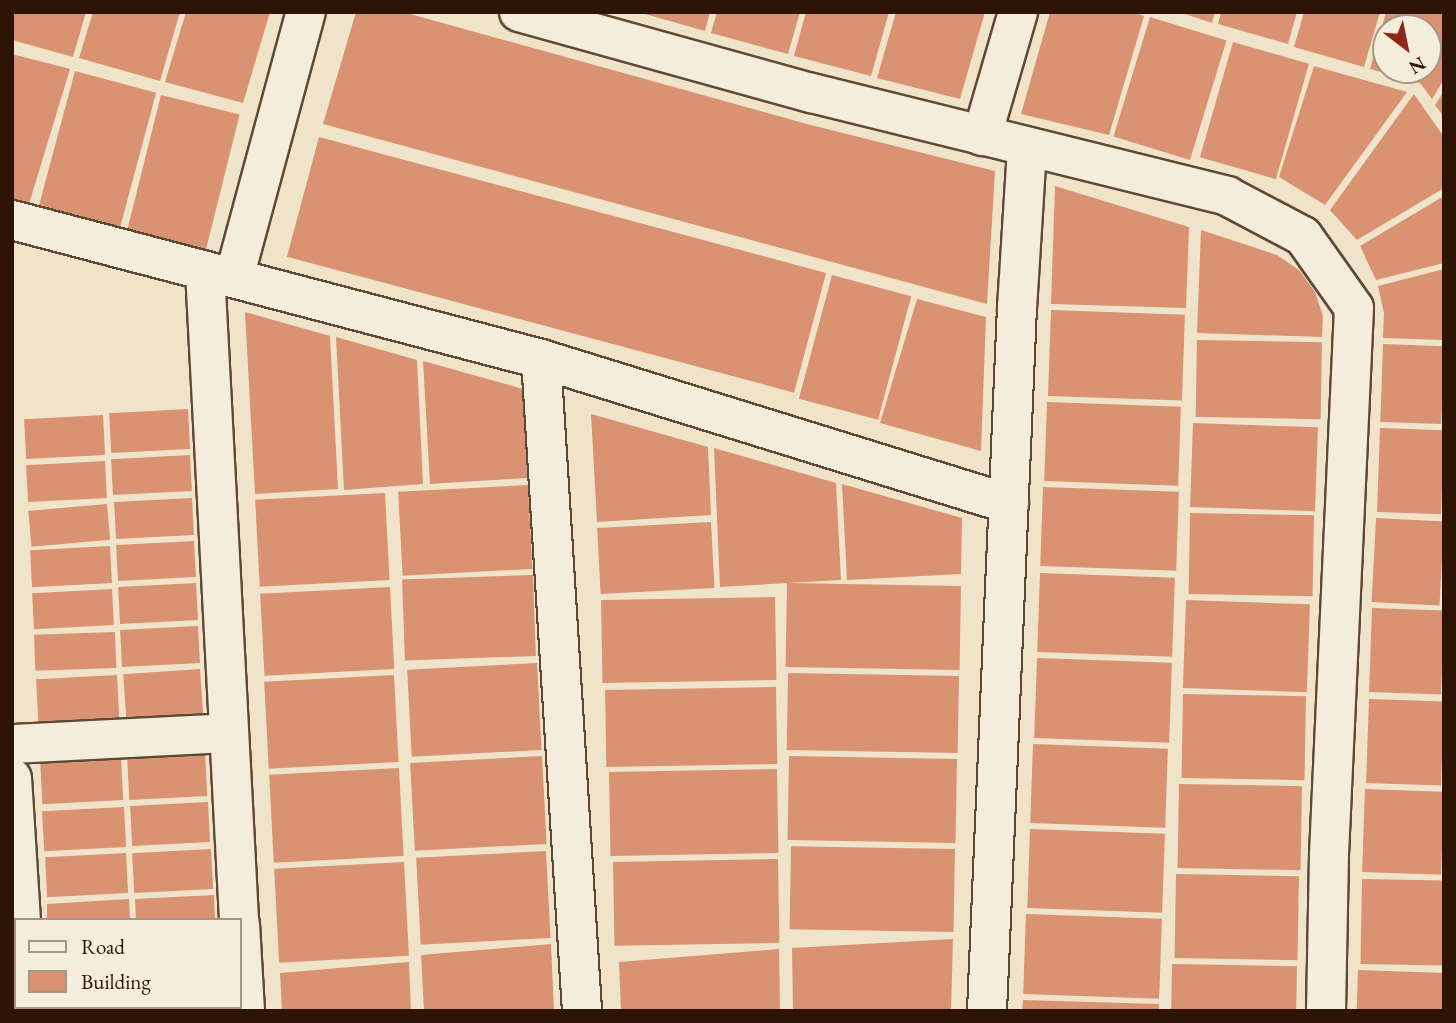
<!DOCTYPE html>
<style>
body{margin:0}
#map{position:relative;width:1456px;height:1023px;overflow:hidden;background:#efe4c9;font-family:"EB Garamond",serif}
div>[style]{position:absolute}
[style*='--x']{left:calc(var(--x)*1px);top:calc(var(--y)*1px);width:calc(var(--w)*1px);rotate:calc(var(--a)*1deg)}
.building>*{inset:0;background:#d99272;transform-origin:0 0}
.roads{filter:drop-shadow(2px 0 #5e4836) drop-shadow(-2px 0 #5e4836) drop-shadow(0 2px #5e4836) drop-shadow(0 -2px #5e4836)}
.minor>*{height:38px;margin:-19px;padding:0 19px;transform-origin:19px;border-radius:19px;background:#f5eddc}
span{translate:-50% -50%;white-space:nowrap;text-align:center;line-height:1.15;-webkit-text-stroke:7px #f5eddc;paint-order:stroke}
.frame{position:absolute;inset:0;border:14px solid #2d1405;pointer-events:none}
.legend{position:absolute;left:14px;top:918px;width:228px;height:91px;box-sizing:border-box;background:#f5eddc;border:2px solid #a59686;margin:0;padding:9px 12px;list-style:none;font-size:21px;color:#2d1405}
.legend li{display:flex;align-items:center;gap:14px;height:35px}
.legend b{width:35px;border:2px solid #a59686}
.north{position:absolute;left:1372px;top:14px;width:70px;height:70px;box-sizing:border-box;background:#f5eddc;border:2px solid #a59686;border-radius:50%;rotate:148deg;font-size:19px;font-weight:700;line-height:28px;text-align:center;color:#2d1405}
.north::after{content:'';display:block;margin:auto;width:24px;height:32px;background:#8f2418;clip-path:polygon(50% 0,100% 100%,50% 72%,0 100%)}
</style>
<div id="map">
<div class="building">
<div style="clip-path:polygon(12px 12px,86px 12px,73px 57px,12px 40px)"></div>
<div style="clip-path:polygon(93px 12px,180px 12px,160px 81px,79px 58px)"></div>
<div style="clip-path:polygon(186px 12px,270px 12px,243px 103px,165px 82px)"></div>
<div style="clip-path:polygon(356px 12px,403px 12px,807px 124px,995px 171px,987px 304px,323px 124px)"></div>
<div style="clip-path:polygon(638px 12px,710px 12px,705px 31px)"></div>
<div style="clip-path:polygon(717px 12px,800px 12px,788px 54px,711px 33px)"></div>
<div style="clip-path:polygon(806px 12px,889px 12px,871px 76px,794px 56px)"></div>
<div style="clip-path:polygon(896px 12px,985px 12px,960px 99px,877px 78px)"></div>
<div style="clip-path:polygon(1050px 12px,1132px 12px,1144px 16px,1109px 135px,1021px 114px)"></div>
<div style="clip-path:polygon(1179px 12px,1215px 12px,1212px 23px)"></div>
<div style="clip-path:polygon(1221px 12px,1297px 12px,1288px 44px,1218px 24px)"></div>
<div style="clip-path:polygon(1304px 12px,1380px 12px,1364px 67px,1294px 47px)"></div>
<div style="clip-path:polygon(evenodd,1386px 12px,1444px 12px,1444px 79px,1432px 99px,1420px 83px,1370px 69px,1386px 12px,1386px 28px,1428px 28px,1428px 70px,1386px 70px,1386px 28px)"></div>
<div style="left:1150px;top:17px;width:80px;height:125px;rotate:17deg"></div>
<div style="left:1233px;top:42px;width:79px;height:120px;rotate:16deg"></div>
<div style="clip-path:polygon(12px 54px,70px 69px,29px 204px,12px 199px)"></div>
<div style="clip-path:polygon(1314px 66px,1407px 92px,1325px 205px,1279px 177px)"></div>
<div style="left:75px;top:71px;width:84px;height:141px;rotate:15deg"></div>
<div style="clip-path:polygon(1444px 91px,1444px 117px,1435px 105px)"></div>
<div style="clip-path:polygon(1414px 94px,1444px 137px,1444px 188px,1357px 240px,1330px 210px)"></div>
<div style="left:161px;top:95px;width:81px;height:140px;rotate:14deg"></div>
<div style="left:319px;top:137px;width:525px;height:124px;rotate:15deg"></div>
<div style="clip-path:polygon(1055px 186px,1189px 227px,1186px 308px,1051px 304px)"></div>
<div style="clip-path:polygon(1444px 196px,1444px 263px,1376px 280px,1360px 246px)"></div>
<div style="clip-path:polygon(1201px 230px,1277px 255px,1299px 270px,1315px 292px,1323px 316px,1322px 337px,1197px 333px)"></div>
<div style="clip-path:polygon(1444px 269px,1444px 340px,1383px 338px,1384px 313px,1378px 286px)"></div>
<div style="left:832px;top:275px;width:82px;height:128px;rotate:15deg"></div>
<div style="clip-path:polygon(917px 299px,986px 317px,981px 451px,880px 423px)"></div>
<div style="left:1051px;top:310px;width:134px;height:86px;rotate:2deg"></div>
<div style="clip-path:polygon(245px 312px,330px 336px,338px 489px,255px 494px)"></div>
<div style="clip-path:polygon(336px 337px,417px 360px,423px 484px,344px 490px)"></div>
<div style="left:1197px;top:340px;width:125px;height:77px;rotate:1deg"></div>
<div style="left:1383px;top:344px;width:61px;height:78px;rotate:2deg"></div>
<div style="clip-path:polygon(423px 361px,523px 389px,528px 478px,430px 484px)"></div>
<div style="left:1047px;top:402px;width:134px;height:79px;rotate:2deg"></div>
<div style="left:188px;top:409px;width:40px;height:79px;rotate:87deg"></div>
<div style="clip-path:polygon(591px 414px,708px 447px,711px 515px,597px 522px)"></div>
<div style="left:103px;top:415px;width:40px;height:79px;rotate:87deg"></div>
<div style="left:1193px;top:423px;width:125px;height:84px;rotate:2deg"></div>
<div style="left:1380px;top:428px;width:64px;height:84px;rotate:2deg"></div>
<div style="clip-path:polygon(714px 448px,836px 483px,841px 580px,720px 587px)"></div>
<div style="left:190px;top:455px;width:36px;height:79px;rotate:87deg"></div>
<div style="left:105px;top:461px;width:37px;height:79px;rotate:87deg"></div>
<div style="clip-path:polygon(842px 484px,962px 518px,961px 574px,847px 580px)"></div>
<div style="left:528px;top:485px;width:84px;height:130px;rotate:87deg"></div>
<div style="left:1043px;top:487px;width:136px;height:79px;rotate:2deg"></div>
<div style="left:385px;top:493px;width:87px;height:130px;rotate:87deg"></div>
<div style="left:192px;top:498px;width:37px;height:78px;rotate:87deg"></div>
<div style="left:107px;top:504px;width:36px;height:79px;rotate:85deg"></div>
<div style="left:1190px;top:513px;width:124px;height:81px;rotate:1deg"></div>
<div style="left:1376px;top:518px;width:68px;height:84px;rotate:3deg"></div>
<div style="left:711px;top:522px;width:66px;height:114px;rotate:87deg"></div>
<div style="left:194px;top:541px;width:36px;height:78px;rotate:87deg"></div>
<div style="left:110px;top:546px;width:37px;height:80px;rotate:87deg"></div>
<div style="left:1040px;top:573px;width:135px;height:79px;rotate:2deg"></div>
<div style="left:533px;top:575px;width:81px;height:131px;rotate:88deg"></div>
<div style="left:196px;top:583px;width:37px;height:78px;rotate:87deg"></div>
<div style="left:961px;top:586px;width:84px;height:174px;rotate:91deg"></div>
<div style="left:390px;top:587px;width:82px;height:130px;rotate:87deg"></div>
<div style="left:112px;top:589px;width:36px;height:80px;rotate:87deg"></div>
<div style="left:775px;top:597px;width:83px;height:174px;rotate:89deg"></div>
<div style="left:1186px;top:600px;width:124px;height:88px;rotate:2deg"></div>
<div style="left:1372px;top:608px;width:72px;height:84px;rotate:2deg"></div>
<div style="left:198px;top:626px;width:37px;height:78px;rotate:87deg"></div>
<div style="left:115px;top:632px;width:36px;height:81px;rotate:88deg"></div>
<div style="left:1037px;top:658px;width:135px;height:80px;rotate:2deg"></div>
<div style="left:537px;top:663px;width:87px;height:130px;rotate:87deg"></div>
<div style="left:200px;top:669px;width:46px;height:77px;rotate:86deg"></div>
<div style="left:117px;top:675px;width:45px;height:81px;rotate:87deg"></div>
<div style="left:394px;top:675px;width:87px;height:130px;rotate:87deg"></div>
<div style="left:959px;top:676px;width:77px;height:171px;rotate:91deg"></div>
<div style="left:776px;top:687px;width:77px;height:171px;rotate:89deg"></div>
<div style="left:1183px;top:694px;width:123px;height:84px;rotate:1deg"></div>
<div style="left:1369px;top:699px;width:75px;height:84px;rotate:2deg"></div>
<div style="left:1033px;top:744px;width:135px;height:79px;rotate:2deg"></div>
<div style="left:205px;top:753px;width:43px;height:78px;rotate:87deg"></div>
<div style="left:542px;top:756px;width:88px;height:132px;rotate:87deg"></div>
<div style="left:121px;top:757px;width:43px;height:81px;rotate:87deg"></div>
<div style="left:957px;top:759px;width:84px;height:168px;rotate:91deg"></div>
<div style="left:399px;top:768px;width:88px;height:130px;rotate:87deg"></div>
<div style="left:777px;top:769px;width:84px;height:168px;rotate:89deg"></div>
<div style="left:1179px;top:784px;width:123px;height:84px;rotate:1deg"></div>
<div style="left:1365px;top:789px;width:79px;height:83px;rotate:2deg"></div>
<div style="left:208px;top:802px;width:40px;height:78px;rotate:87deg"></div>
<div style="left:124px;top:807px;width:40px;height:82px;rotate:87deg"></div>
<div style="left:1030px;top:829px;width:135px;height:79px;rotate:2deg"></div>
<div style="left:211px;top:849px;width:40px;height:79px;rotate:87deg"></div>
<div style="left:955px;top:849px;width:83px;height:164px;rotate:91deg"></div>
<div style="left:546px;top:851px;width:87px;height:130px;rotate:87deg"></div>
<div style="left:126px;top:853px;width:40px;height:81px;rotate:87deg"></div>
<div style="left:778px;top:859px;width:84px;height:165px;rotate:89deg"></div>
<div style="left:404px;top:862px;width:94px;height:130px;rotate:87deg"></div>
<div style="left:1176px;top:874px;width:123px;height:84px;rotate:1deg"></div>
<div style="left:1362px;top:879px;width:82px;height:85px;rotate:1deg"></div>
<div style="clip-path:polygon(214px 895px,215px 920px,136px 920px,135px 899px)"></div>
<div style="clip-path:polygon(129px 899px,130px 920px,47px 920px,47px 904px)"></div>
<div style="left:1026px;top:914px;width:136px;height:80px;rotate:2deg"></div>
<div style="clip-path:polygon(953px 939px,951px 1011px,793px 1011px,792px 948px)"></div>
<div style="clip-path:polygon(551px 944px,554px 1011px,424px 1011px,421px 955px)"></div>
<div style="clip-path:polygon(779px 949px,780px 1011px,621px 1011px,619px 962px)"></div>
<div style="clip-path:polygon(409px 962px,411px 1011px,282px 1011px,280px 973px)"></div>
<div style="left:1172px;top:964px;width:125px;height:47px;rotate:1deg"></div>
<div style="left:1358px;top:970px;width:86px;height:41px;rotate:2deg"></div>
<div style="clip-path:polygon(1023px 1000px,1159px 1004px,1159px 1011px,1022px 1011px)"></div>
<div style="left:52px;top:1007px;width:83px;height:4px"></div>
<div style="left:140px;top:1007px;width:81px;height:4px"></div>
</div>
<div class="roads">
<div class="minor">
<div style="--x:519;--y:12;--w:304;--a:15.5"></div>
<div style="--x:812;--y:93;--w:428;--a:13.9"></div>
<div style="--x:1227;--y:196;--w:86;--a:27.8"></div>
<div style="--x:1303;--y:236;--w:88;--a:54.7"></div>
<div style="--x:1354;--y:308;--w:548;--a:92.62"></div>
<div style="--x:1329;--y:855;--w:156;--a:91.1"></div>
<div style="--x:982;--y:136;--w:129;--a:-73.8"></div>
<div style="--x:12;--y:220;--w:547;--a:14.72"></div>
<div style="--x:541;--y:359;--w:490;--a:17.2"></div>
<div style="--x:205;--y:271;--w:650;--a:87"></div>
<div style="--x:234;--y:278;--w:276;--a:-74.9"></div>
<div style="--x:541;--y:359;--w:653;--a:86.4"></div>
<div style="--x:12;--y:744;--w:216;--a:-2.9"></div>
<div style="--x:12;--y:778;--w:142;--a:86.4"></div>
<div style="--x:240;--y:924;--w:87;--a:86.7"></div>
<div style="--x:12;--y:961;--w:4;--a:0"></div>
<div style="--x:26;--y:1007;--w:4;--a:90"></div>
<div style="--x:987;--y:1011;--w:704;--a:-87.56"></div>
<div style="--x:1017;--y:308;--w:160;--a:-86.4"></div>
</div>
</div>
<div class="frame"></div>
<ul class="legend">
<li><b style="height:9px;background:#f5eddc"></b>Road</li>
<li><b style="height:19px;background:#d99272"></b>Building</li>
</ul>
<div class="north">N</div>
</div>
